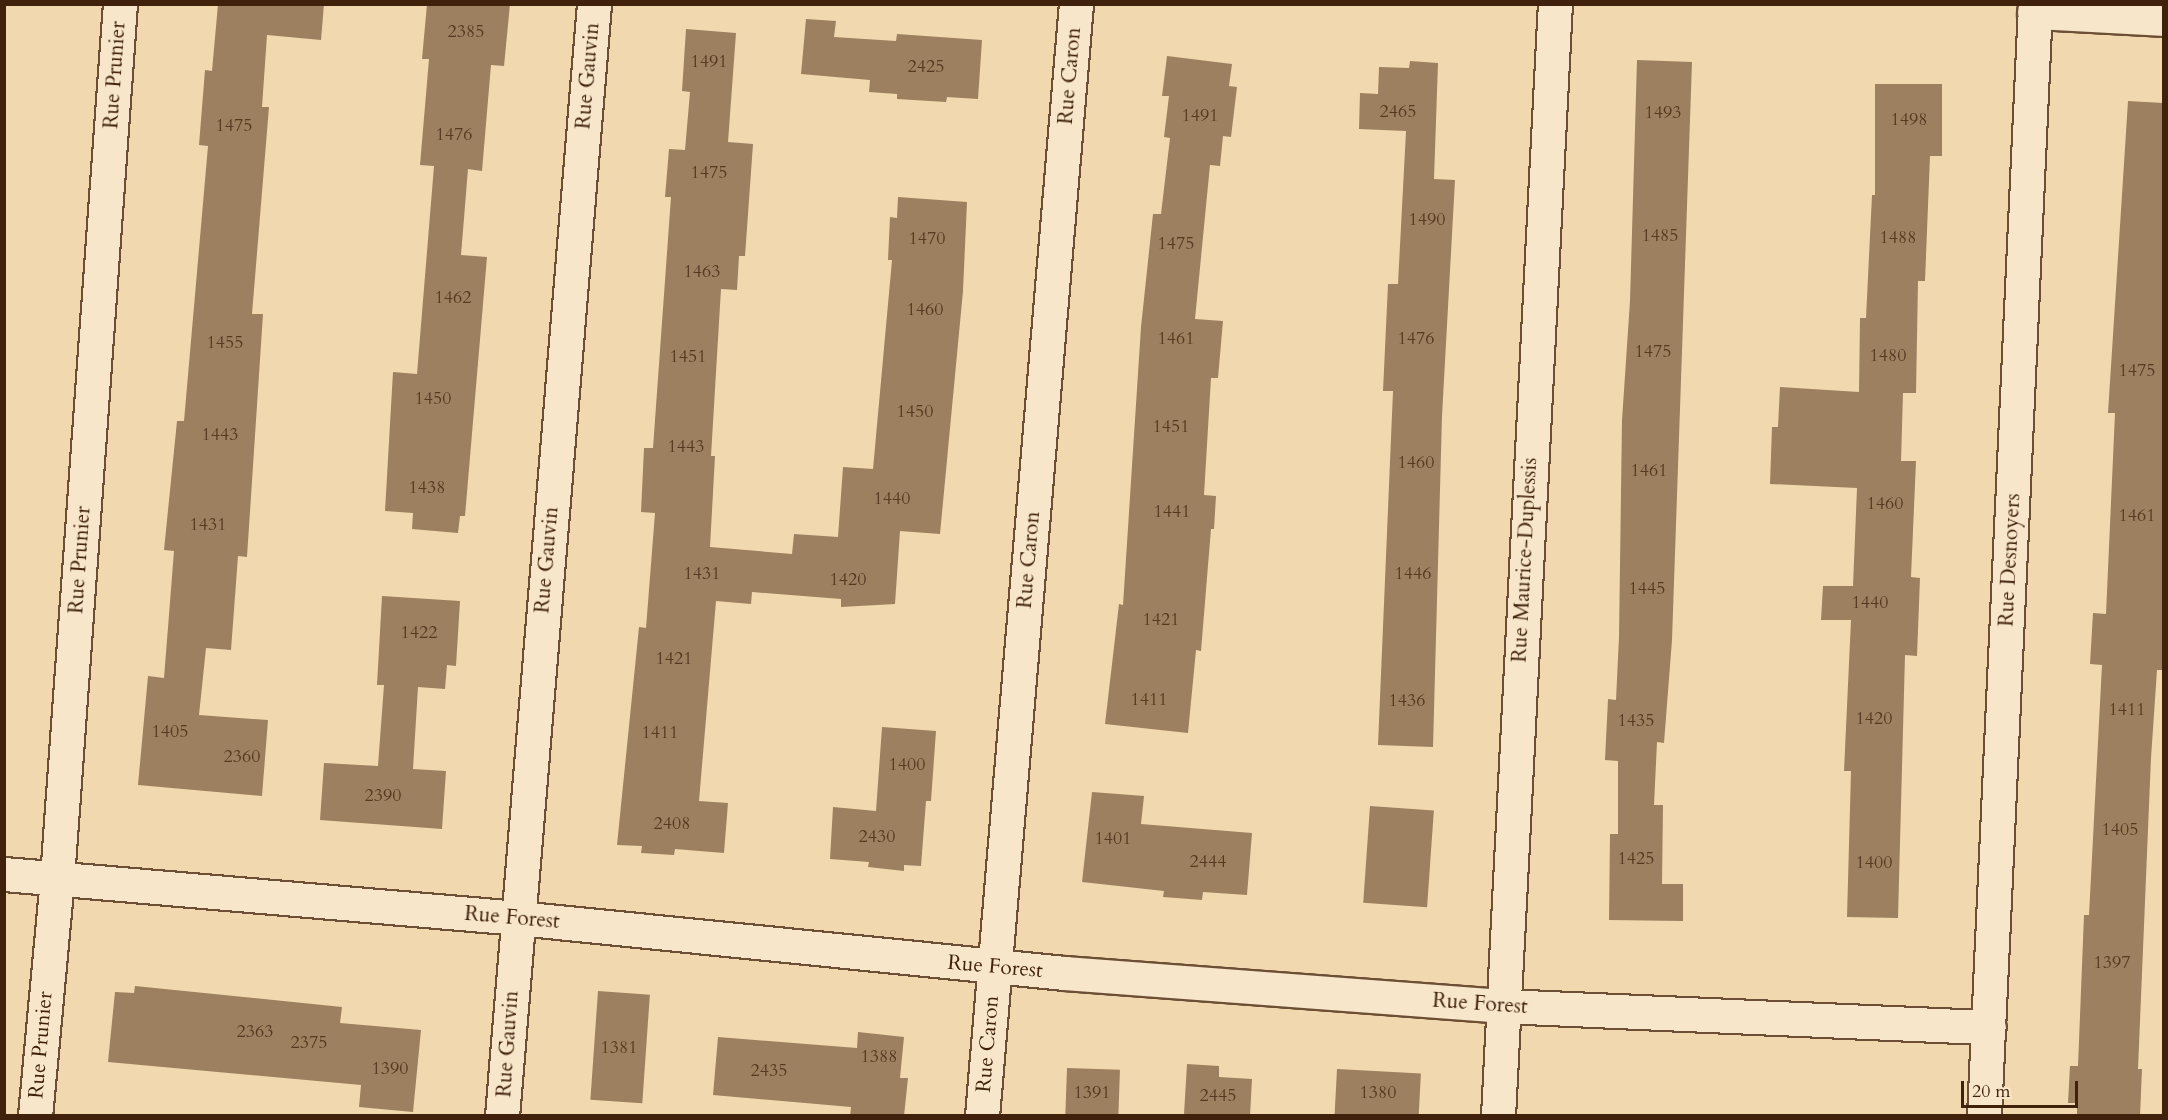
<!DOCTYPE html>
<style>
body{margin:0}
#map{position:relative;width:2168px;height:1120px;overflow:hidden;background:#f2d8ae;font-family:Cardo,serif}
div>[style]{position:absolute}
[style*='--x']{left:calc(var(--x)*1px);top:calc(var(--y)*1px);width:calc(var(--w)*1px);rotate:calc(var(--a)*1deg)}
.building>*{inset:0;background:#9c8060;transform-origin:0 0}
.roads{filter:drop-shadow(2px 0 #6c4f34) drop-shadow(-2px 0 #6c4f34) drop-shadow(0 2px #6c4f34) drop-shadow(0 -2px #6c4f34)}
.street>*{height:33px;margin:-16.5px;padding:0 16.5px;transform-origin:16.5px;border-radius:16.5px;background:#f7e6ca}
span{translate:-50% -50%;white-space:nowrap;text-align:center;line-height:1.15;-webkit-text-stroke:5px #f7e6ca;paint-order:stroke}
.number-label{font-size:18px;color:#563921}
.number-label span{-webkit-text-stroke-width:0}
.street-label{font-size:21px;color:#3f210c}
.frame{position:absolute;inset:0;border:6px solid #3f210c;pointer-events:none}
.scale{position:absolute;left:1961px;top:1081px;width:117px;height:27px;box-sizing:border-box;border:3px solid #3f210c;border-top:0;padding-left:8px;font-size:18px;line-height:21px;white-space:nowrap;color:#3f210c;-webkit-text-stroke:4px #f7e6ca;paint-order:stroke}
</style>
<div id="map">
<div class="building">
<div style="clip-path:polygon(218px 4px,324px 4px,321px 40px,267px 35px,262px 107px,269px 107px,252px 314px,263px 314px,247px 557px,238px 556px,231px 650px,206px 648px,199px 715px,268px 720px,262px 796px,138px 785px,148px 676px,164px 678px,174px 551px,164px 550px,177px 421px,184px 421px,208px 146px,199px 145px,205px 70px,212px 71px)"></div>
<div style="clip-path:polygon(427px 4px,510px 4px,504px 66px,491px 65px,482px 171px,468px 169px,461px 255px,487px 257px,465px 516px,460px 516px,458px 533px,412px 529px,413px 513px,385px 511px,393px 372px,417px 374px,434px 166px,420px 165px,429px 59px,422px 59px)"></div>
<div style="clip-path:polygon(806px 19px,836px 21px,834px 37px,896px 41px,897px 34px,982px 40px,978px 99px,947px 97px,946px 102px,897px 99px,897px 94px,869px 92px,870px 80px,801px 74px)"></div>
<div style="clip-path:polygon(686px 29px,736px 33px,728px 142px,753px 144px,745px 256px,739px 256px,737px 290px,721px 289px,711px 456px,715px 456px,710px 547px,792px 554px,794px 534px,838px 537px,843px 467px,873px 469px,892px 260px,888px 260px,890px 217px,897px 218px,898px 197px,967px 202px,963px 291px,940px 534px,900px 531px,895px 604px,841px 607px,841px 599px,752px 592px,751px 604px,716px 601px,699px 801px,728px 803px,724px 853px,675px 849px,674px 855px,641px 853px,642px 846px,617px 845px,639px 627px,646px 628px,655px 513px,641px 512px,644px 448px,653px 448px,671px 197px,665px 197px,669px 149px,685px 150px,690px 92px,682px 91px)"></div>
<div style="clip-path:polygon(1167px 56px,1232px 64px,1229px 86px,1237px 87px,1231px 137px,1223px 136px,1220px 166px,1210px 165px,1195px 319px,1223px 321px,1218px 378px,1211px 378px,1204px 495px,1216px 496px,1214px 529px,1211px 529px,1201px 651px,1196px 650px,1188px 733px,1105px 724px,1119px 604px,1123px 605px,1141px 327px,1153px 214px,1161px 214px,1170px 138px,1164px 137px,1169px 96px,1162px 96px)"></div>
<div style="clip-path:polygon(1637px 60px,1692px 62px,1672px 640px,1664px 743px,1657px 742px,1654px 805px,1663px 805px,1662px 884px,1683px 884px,1683px 921px,1609px 920px,1610px 834px,1618px 834px,1618px 761px,1605px 760px,1608px 699px,1616px 700px,1619px 637px,1622px 420px,1630px 301px)"></div>
<div style="clip-path:polygon(1410px 61px,1438px 63px,1434px 179px,1455px 180px,1442px 416px,1433px 747px,1378px 745px,1393px 391px,1383px 391px,1388px 284px,1398px 284px,1406px 131px,1359px 129px,1360px 93px,1378px 94px,1379px 67px,1409px 68px)"></div>
<div style="clip-path:polygon(1875px 84px,1942px 84px,1942px 156px,1930px 156px,1925px 281px,1918px 281px,1916px 393px,1903px 393px,1901px 461px,1916px 461px,1911px 577px,1920px 578px,1917px 656px,1905px 655px,1898px 918px,1847px 917px,1851px 771px,1844px 771px,1851px 620px,1821px 620px,1823px 586px,1853px 586px,1857px 488px,1770px 484px,1772px 427px,1778px 427px,1780px 387px,1859px 392px,1860px 318px,1866px 318px,1872px 195px,1875px 195px)"></div>
<div style="clip-path:polygon(2128px 101px,2163px 103px,2163px 670px,2157px 670px,2151px 758px,2138px 1069px,2142px 1069px,2140px 1116px,2077px 1116px,2077px 1103px,2068px 1103px,2070px 1066px,2078px 1066px,2084px 915px,2089px 915px,2102px 665px,2090px 664px,2093px 613px,2106px 614px,2115px 413px,2108px 413px)"></div>
<div style="clip-path:polygon(382px 596px,460px 601px,456px 666px,447px 665px,445px 689px,418px 687px,413px 769px,446px 771px,442px 829px,320px 820px,324px 763px,378px 766px,384px 685px,377px 685px)"></div>
<div style="clip-path:polygon(882px 727px,936px 731px,931px 801px,926px 801px,921px 866px,904px 865px,904px 871px,868px 867px,869px 862px,830px 859px,833px 807px,876px 811px)"></div>
<div style="clip-path:polygon(1092px 792px,1144px 796px,1141px 824px,1252px 833px,1247px 895px,1203px 892px,1202px 900px,1163px 897px,1164px 891px,1082px 882px)"></div>
<div style="left:1370px;top:806px;width:64px;height:97px;rotate:4deg"></div>
<div style="clip-path:polygon(135px 986px,342px 1007px,340px 1023px,421px 1030px,413px 1112px,359px 1107px,361px 1085px,108px 1062px,115px 992px,134px 993px)"></div>
<div style="left:598px;top:991px;width:52px;height:109px;rotate:4deg"></div>
<div style="clip-path:polygon(858px 1032px,904px 1037px,900px 1078px,908px 1078px,904px 1116px,850px 1116px,851px 1107px,713px 1095px,718px 1037px,857px 1048px)"></div>
<div style="clip-path:polygon(1187px 1064px,1219px 1066px,1219px 1077px,1252px 1079px,1250px 1116px,1184px 1114px)"></div>
<div style="left:1067px;top:1068px;width:53px;height:48px;rotate:2deg"></div>
<div style="left:1337px;top:1069px;width:84px;height:47px;rotate:3deg"></div>
</div>
<div class="roads">
<div class="street">
<div style="--x:2034;--y:12;--w:130;--a:3.1"></div>
<div style="--x:4;--y:874;--w:516;--a:4.89"></div>
<div style="--x:518;--y:918;--w:549;--a:5.75"></div>
<div style="--x:1064;--y:973;--w:439;--a:4.3"></div>
<div style="--x:1502;--y:1006;--w:487;--a:2.5"></div>
<div style="--x:35;--y:1116;--w:239;--a:-84.7"></div>
<div style="--x:57;--y:878;--w:876;--a:-85.88"></div>
<div style="--x:502;--y:1116;--w:1116;--a:-85.27"></div>
<div style="--x:982;--y:1116;--w:1116;--a:-85.17"></div>
<div style="--x:1498;--y:1116;--w:1113;--a:-87.07"></div>
<div style="--x:1984;--y:1116;--w:1113;--a:-87.37"></div>
</div>
</div>
<div class="number-label">
<span style="left:466px;top:32px">2385</span>
<span style="left:709px;top:62px">1491</span>
<span style="left:926px;top:67px">2425</span>
<span style="left:1398px;top:112px">2465</span>
<span style="left:1663px;top:113px">1493</span>
<span style="left:1200px;top:116px">1491</span>
<span style="left:1909px;top:120px">1498</span>
<span style="left:234px;top:126px">1475</span>
<span style="left:454px;top:135px">1476</span>
<span style="left:709px;top:173px">1475</span>
<span style="left:1427px;top:220px">1490</span>
<span style="left:1660px;top:236px">1485</span>
<span style="left:1898px;top:238px">1488</span>
<span style="left:927px;top:239px">1470</span>
<span style="left:1176px;top:244px">1475</span>
<span style="left:702px;top:272px">1463</span>
<span style="left:453px;top:298px">1462</span>
<span style="left:925px;top:310px">1460</span>
<span style="left:1176px;top:339px">1461</span>
<span style="left:1416px;top:339px">1476</span>
<span style="left:225px;top:343px">1455</span>
<span style="left:1653px;top:352px">1475</span>
<span style="left:1888px;top:356px">1480</span>
<span style="left:688px;top:357px">1451</span>
<span style="left:2137px;top:371px">1475</span>
<span style="left:433px;top:399px">1450</span>
<span style="left:915px;top:412px">1450</span>
<span style="left:1171px;top:427px">1451</span>
<span style="left:220px;top:435px">1443</span>
<span style="left:686px;top:447px">1443</span>
<span style="left:1416px;top:463px">1460</span>
<span style="left:1649px;top:471px">1461</span>
<span style="left:427px;top:488px">1438</span>
<span style="left:892px;top:499px">1440</span>
<span style="left:1885px;top:504px">1460</span>
<span style="left:1172px;top:512px">1441</span>
<span style="left:2137px;top:516px">1461</span>
<span style="left:208px;top:525px">1431</span>
<span style="left:702px;top:574px">1431</span>
<span style="left:1413px;top:574px">1446</span>
<span style="left:848px;top:580px">1420</span>
<span style="left:1647px;top:589px">1445</span>
<span style="left:1870px;top:603px">1440</span>
<span style="left:1161px;top:620px">1421</span>
<span style="left:419px;top:633px">1422</span>
<span style="left:674px;top:659px">1421</span>
<span style="left:1149px;top:700px">1411</span>
<span style="left:1407px;top:701px">1436</span>
<span style="left:2127px;top:710px">1411</span>
<span style="left:1874px;top:719px">1420</span>
<span style="left:1636px;top:721px">1435</span>
<span style="left:170px;top:732px">1405</span>
<span style="left:660px;top:733px">1411</span>
<span style="left:242px;top:757px">2360</span>
<span style="left:907px;top:765px">1400</span>
<span style="left:383px;top:796px">2390</span>
<span style="left:672px;top:824px">2408</span>
<span style="left:2120px;top:830px">1405</span>
<span style="left:877px;top:837px">2430</span>
<span style="left:1113px;top:839px">1401</span>
<span style="left:1636px;top:859px">1425</span>
<span style="left:1208px;top:862px">2444</span>
<span style="left:1874px;top:863px">1400</span>
<span style="left:2112px;top:963px">1397</span>
<span style="left:255px;top:1032px">2363</span>
<span style="left:309px;top:1043px">2375</span>
<span style="left:619px;top:1048px">1381</span>
<span style="left:879px;top:1057px">1388</span>
<span style="left:390px;top:1069px">1390</span>
<span style="left:769px;top:1071px">2435</span>
<span style="left:1092px;top:1093px">1391</span>
<span style="left:1378px;top:1093px">1380</span>
<span style="left:1218px;top:1096px">2445</span>
</div>
<div class="street-label">
<span style="left:115px;top:75px;rotate:-86deg">Rue Prunier</span>
<span style="left:588px;top:76px;rotate:-85deg">Rue Gauvin</span>
<span style="left:1070px;top:76px;rotate:-85deg">Rue Caron</span>
<span style="left:80px;top:560px;rotate:-86deg">Rue Prunier</span>
<span style="left:547px;top:560px;rotate:-85deg">Rue Gauvin</span>
<span style="left:1029px;top:560px;rotate:-85deg">Rue Caron</span>
<span style="left:1525px;top:560px;rotate:-87deg">Rue Maurice-Duplessis</span>
<span style="left:2010px;top:560px;rotate:-87deg">Rue Desnoyers</span>
<span style="left:512px;top:918px;rotate:5deg">Rue Forest</span>
<span style="left:995px;top:967px;rotate:5deg">Rue Forest</span>
<span style="left:1480px;top:1004px;rotate:4deg">Rue Forest</span>
<span style="left:508px;top:1044px;rotate:-86deg">Rue Gauvin</span>
<span style="left:988px;top:1044px;rotate:-85deg">Rue Caron</span>
<span style="left:41px;top:1045px;rotate:-85deg">Rue Prunier</span>
</div>
<div class="frame"></div>
<div class="scale">20 m</div>
</div>
